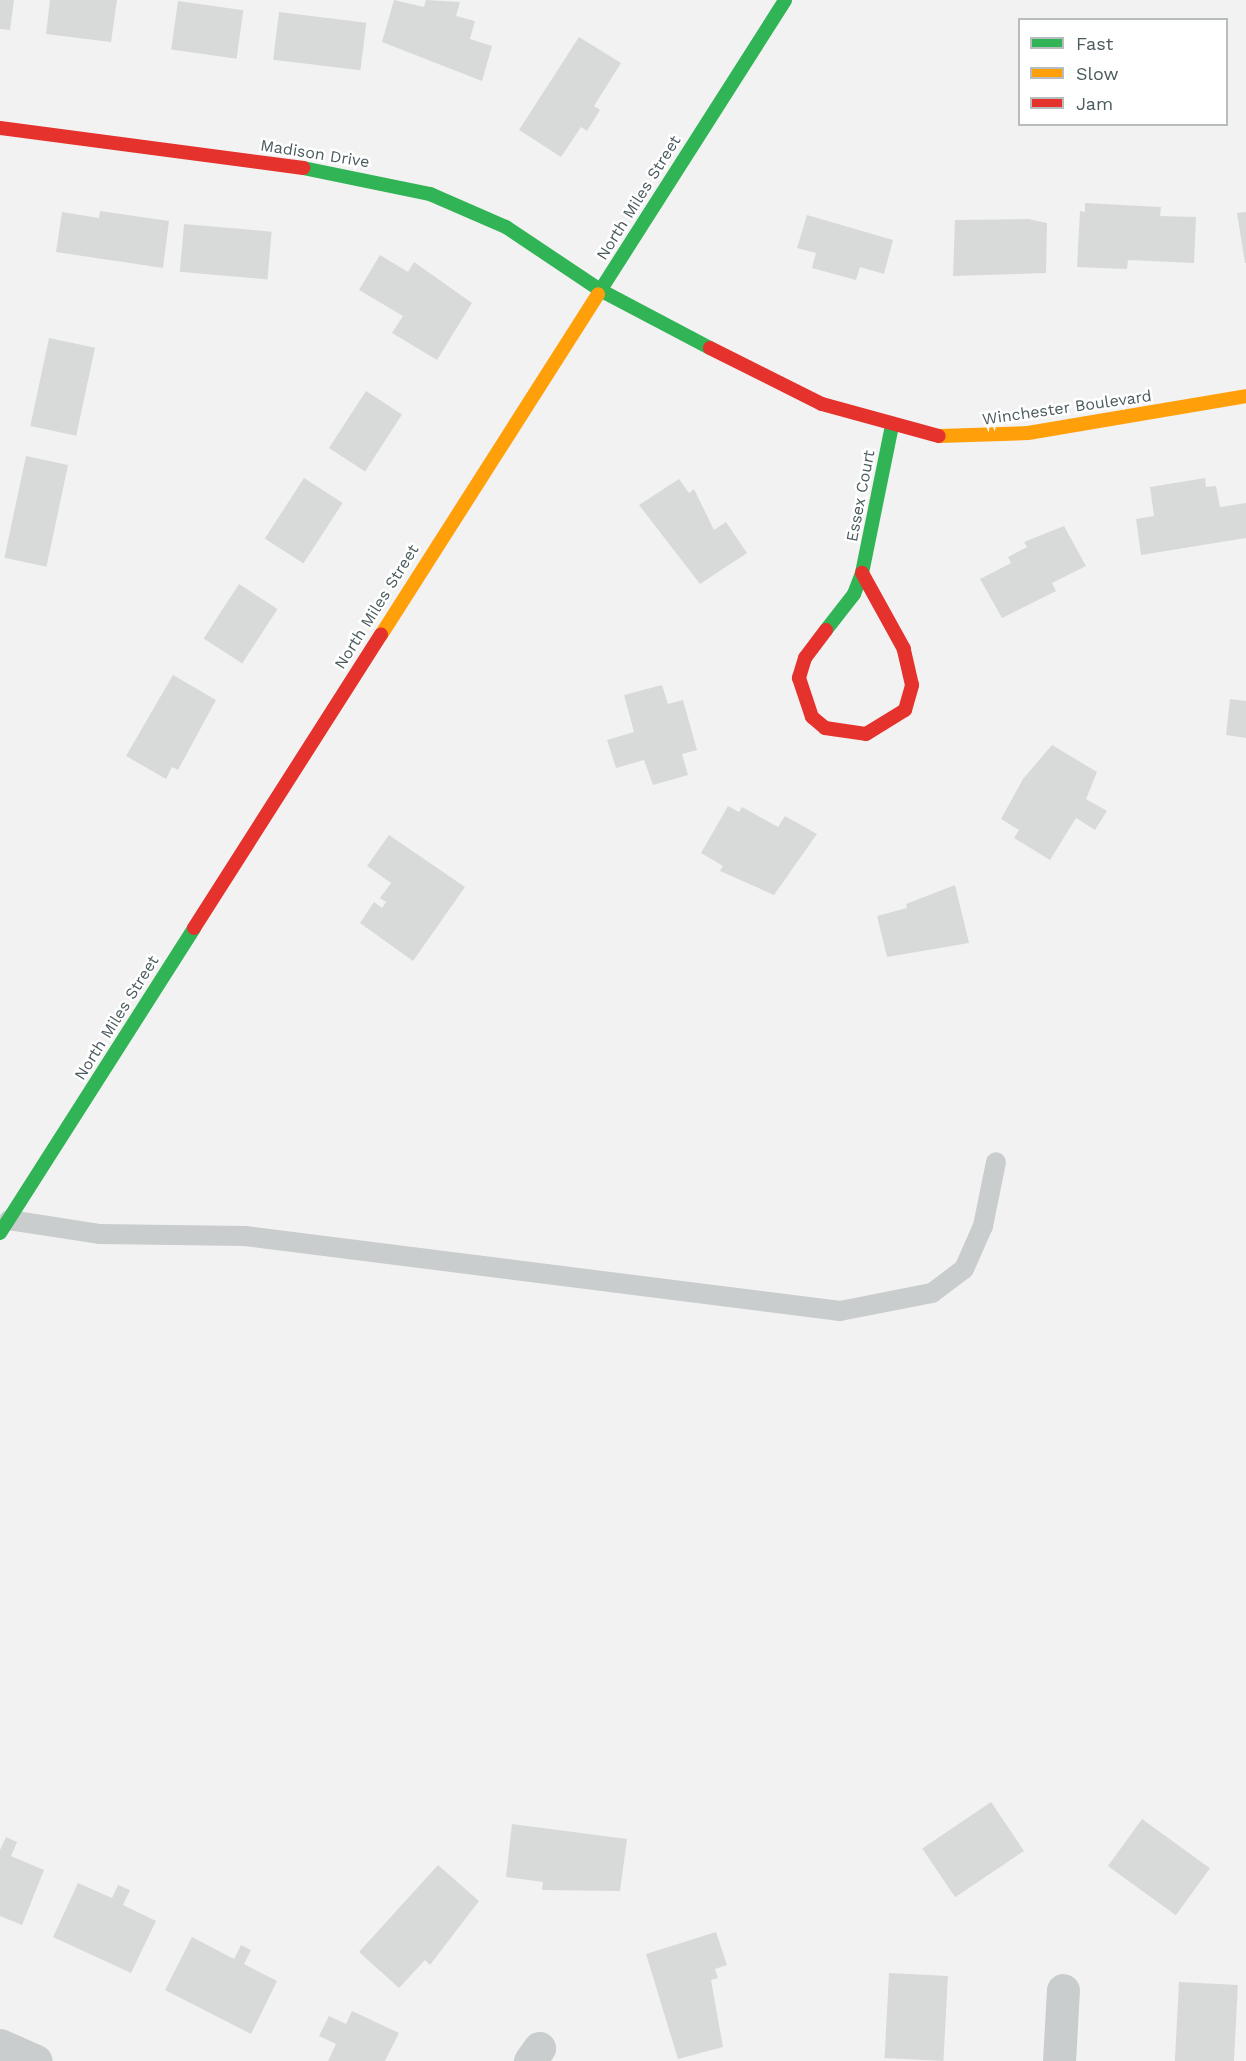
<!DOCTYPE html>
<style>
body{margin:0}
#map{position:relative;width:1246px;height:2061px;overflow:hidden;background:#f2f2f2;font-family:"Work Sans",sans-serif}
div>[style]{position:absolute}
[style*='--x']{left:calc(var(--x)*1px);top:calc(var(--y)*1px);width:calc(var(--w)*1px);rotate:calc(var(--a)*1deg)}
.building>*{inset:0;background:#d8dada;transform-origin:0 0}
.lane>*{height:20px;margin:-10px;padding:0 10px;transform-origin:10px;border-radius:10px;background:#cacdcd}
.street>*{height:33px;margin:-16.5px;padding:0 16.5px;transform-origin:16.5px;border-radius:16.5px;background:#cacdcd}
.fast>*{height:14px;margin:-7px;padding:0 7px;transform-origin:7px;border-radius:7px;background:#30b455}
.slow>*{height:14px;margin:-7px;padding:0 7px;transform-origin:7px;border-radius:7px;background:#ff9f0a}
.jam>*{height:14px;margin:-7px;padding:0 7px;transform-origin:7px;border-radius:7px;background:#e5322d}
span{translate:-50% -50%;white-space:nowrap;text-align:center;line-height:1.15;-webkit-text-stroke:5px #fff;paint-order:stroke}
.street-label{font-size:16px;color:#4a5a5d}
.legend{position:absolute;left:1018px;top:18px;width:210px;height:108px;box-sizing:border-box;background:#fff;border:2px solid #b7bdbe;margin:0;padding:8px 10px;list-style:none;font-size:18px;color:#4a5a5d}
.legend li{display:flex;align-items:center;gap:12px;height:30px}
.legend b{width:30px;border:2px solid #b7bdbe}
</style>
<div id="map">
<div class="building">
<div style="clip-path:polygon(0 0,14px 0,10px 30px,0 29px)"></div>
<div style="clip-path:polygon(50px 0,117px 0,111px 42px,46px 34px)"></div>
<div style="clip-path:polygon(394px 0,424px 7px,426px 0,460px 2px,456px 16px,475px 21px,470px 39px,492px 46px,482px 81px,382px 42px)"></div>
<div style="left:178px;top:1px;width:66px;height:49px;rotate:8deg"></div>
<div style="left:279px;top:12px;width:88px;height:48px;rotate:7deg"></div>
<div style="clip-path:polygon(579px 37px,621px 63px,594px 106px,600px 110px,587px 131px,581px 127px,561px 157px,519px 130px)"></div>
<div style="clip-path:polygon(1085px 203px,1161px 207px,1160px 216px,1196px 217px,1194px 263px,1128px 260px,1127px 269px,1077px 267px,1080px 211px,1085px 212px)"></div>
<div style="clip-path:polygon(100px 211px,169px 221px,163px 268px,56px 252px,62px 212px,99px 218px)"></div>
<div style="clip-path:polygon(1246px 212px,1246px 263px,1245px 263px,1237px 213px)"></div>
<div style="clip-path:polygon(807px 215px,893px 240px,884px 274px,860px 267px,856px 280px,812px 268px,816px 253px,797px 248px)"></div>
<div style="clip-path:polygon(1028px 219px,1047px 223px,1046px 273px,953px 276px,955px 220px)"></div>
<div style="left:184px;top:224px;width:88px;height:48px;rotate:5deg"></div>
<div style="clip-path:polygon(380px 255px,408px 272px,414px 262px,472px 303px,437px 360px,392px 333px,403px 316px,359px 290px)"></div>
<div style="left:49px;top:338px;width:47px;height:90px;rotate:12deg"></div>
<div style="left:366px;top:391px;width:43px;height:68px;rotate:33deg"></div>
<div style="left:26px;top:456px;width:43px;height:104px;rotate:12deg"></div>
<div style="left:304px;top:478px;width:46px;height:72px;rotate:33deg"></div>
<div style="clip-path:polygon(1205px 478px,1206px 487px,1216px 486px,1220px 507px,1246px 503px,1246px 538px,1141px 555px,1136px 519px,1154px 516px,1150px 487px)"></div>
<div style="clip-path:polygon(679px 479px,689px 493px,694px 489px,714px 530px,726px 522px,747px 553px,700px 584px,639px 505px)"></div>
<div style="clip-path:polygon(1064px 526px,1086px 566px,1052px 583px,1056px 591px,1002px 618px,980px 579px,1011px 563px,1008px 557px,1027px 547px,1024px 542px)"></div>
<div style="left:239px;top:584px;width:46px;height:65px;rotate:33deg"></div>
<div style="clip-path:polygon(173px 675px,216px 700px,178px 770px,172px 767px,166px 779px,126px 756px)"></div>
<div style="clip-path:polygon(662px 685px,668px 704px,683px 700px,697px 750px,682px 754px,688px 775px,653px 785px,644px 760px,616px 768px,607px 740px,634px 732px,624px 695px)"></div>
<div style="clip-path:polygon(1230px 699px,1246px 701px,1246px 738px,1226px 735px)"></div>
<div style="clip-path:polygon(1052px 745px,1097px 772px,1086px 799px,1107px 811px,1095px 830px,1076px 818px,1050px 860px,1014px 838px,1019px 830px,1001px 819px,1023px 779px)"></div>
<div style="clip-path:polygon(728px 806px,739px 812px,742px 807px,778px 827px,785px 816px,817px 834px,774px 895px,720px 871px,723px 866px,701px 853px)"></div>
<div style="clip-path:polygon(389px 835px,465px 887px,413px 961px,360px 923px,374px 902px,382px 908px,386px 902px,380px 898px,391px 883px,367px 866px)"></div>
<div style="clip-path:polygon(955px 885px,969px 943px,887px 957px,877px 916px,907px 908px,906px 904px)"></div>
<div style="left:991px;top:1802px;width:59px;height:83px;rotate:56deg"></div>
<div style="left:1142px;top:1819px;width:84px;height:58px;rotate:36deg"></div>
<div style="clip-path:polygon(512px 1824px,627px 1839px,620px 1891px,542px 1890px,543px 1882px,506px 1877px)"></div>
<div style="clip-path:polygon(6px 1837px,17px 1842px,11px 1856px,44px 1870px,22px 1925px,0 1916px,0 1850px)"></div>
<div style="clip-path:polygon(438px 1865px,479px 1901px,430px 1965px,425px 1960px,399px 1988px,359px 1952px)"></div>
<div style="clip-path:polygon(78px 1883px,112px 1898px,118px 1885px,130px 1890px,123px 1905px,156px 1921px,131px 1973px,53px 1937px)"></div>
<div style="clip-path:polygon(716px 1932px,727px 1965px,715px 1969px,718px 1978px,711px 1980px,723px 2047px,678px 2059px,646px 1954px)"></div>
<div style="clip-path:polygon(192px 1937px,234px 1959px,241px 1945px,251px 1950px,244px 1964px,277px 1981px,251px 2034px,165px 1990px)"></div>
<div style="left:889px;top:1973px;width:59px;height:85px;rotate:3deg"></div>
<div style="left:1179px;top:1982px;width:59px;height:79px;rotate:3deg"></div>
<div style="clip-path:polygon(352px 2011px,399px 2033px,385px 2061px,328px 2061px,336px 2044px,319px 2036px,329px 2016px,346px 2024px)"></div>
</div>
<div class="lane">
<div style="--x:9;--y:1220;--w:91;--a:8.8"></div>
<div style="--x:99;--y:1234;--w:146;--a:0.8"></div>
<div style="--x:245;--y:1236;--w:600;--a:7.18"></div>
<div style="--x:840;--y:1311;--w:94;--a:-11.1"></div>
<div style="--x:932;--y:1293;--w:40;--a:-37"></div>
<div style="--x:964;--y:1269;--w:47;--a:-66.2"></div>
<div style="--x:983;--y:1226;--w:65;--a:-78.5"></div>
</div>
<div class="street">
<div style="--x:0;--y:2045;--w:39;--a:24"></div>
<div style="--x:530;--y:2061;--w:16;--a:-55"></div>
<div style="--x:1059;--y:2061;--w:71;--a:-86.8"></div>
</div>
<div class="fast">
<div style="--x:303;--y:168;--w:130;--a:11.6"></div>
<div style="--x:430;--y:194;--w:83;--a:23.5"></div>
<div style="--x:506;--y:227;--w:113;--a:33.8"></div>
<div style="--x:600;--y:290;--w:124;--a:27.8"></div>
<div style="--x:598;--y:294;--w:348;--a:-57.5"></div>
<div style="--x:826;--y:630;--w:46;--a:-52.1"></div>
<div style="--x:854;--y:594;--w:22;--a:-69"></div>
<div style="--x:862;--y:573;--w:150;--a:-78.5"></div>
<div style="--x:0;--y:1233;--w:361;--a:-57.5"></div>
</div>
<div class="slow">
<div style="--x:939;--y:436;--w:89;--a:-1.9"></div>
<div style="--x:1028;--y:433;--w:221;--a:-9.6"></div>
<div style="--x:381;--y:635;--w:404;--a:-57.5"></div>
</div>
<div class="jam">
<div style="--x:0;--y:128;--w:306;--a:7.5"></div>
<div style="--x:710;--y:348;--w:125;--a:26.6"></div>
<div style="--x:822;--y:404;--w:121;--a:15.3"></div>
<div style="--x:826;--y:630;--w:35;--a:127"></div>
<div style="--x:805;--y:658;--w:21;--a:107"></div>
<div style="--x:799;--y:678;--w:41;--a:71.6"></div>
<div style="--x:812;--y:717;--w:17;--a:40"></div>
<div style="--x:825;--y:728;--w:41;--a:8.3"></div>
<div style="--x:866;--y:734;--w:46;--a:-31.6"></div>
<div style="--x:905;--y:710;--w:26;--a:-74"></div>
<div style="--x:912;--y:685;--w:37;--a:-103"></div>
<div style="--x:904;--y:649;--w:87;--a:-118.9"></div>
<div style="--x:194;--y:928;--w:348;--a:-57.5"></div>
</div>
<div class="street-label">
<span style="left:315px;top:154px;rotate:9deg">Madison Drive</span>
<span style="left:639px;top:198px;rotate:-58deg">North Miles Street</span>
<span style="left:1067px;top:408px;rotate:-8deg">Winchester Boulevard</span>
<span style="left:861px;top:496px;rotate:-79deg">Essex Court</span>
<span style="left:377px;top:607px;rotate:-58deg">North Miles Street</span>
<span style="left:117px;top:1018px;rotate:-58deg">North Miles Street</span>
</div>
<ul class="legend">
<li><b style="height:8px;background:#30b455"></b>Fast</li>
<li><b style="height:8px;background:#ff9f0a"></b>Slow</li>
<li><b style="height:8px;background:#e5322d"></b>Jam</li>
</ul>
</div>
